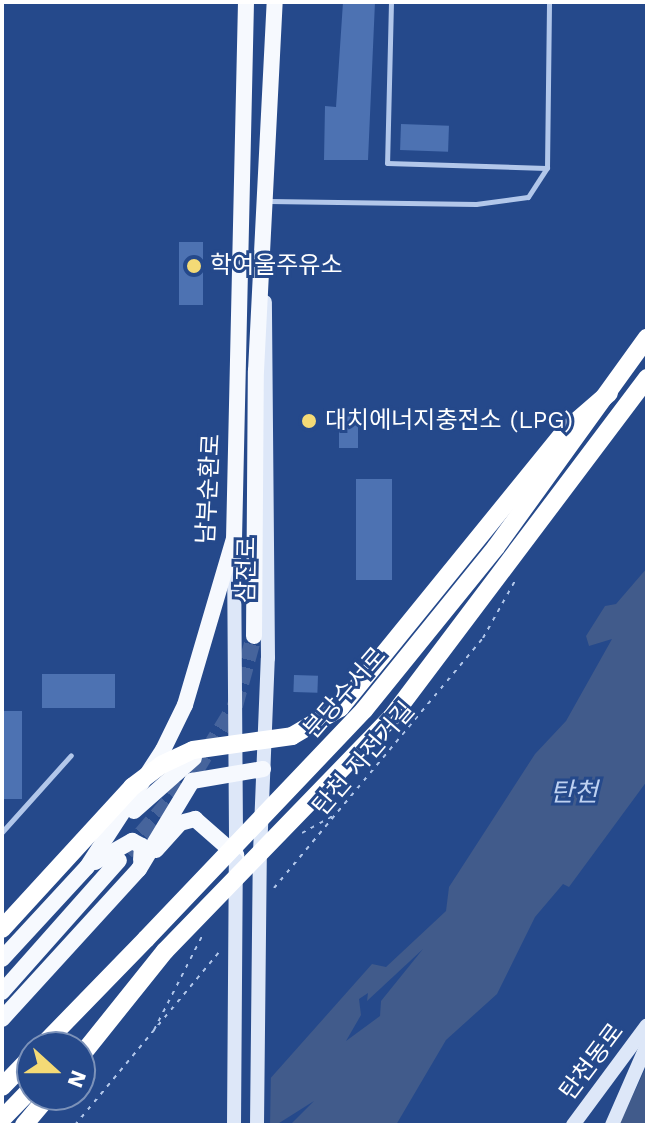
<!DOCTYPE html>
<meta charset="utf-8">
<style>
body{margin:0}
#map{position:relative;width:649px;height:1127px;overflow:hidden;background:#25498b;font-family:"Work Sans","Noto Sans KR",sans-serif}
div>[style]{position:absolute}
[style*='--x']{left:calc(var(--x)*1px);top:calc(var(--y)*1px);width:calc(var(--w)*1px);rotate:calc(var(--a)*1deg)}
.water>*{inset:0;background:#415b8b}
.pier>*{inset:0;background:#25498b}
.building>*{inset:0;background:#4d72b2;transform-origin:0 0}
.primary-tunnel>*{height:16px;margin-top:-8px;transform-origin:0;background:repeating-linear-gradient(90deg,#46649c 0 16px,transparent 0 24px)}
.path>*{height:2px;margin-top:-1px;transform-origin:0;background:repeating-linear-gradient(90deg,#b2c7ea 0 4px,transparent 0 10px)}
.lane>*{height:5px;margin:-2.5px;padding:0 2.5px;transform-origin:2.5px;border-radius:2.5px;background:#b2c7ea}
.secondary>*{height:14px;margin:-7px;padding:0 7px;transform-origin:7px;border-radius:7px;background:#dde7f8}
.primary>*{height:16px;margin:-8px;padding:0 8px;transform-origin:8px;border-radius:8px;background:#f6f9fe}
.highway>*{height:18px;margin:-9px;padding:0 9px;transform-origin:9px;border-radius:9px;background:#fff}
.secondary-bridge>*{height:14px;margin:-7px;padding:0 7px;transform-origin:7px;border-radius:7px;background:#dde7f8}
.highway-bridge>*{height:18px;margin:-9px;padding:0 9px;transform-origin:9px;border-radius:9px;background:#fff}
.dots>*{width:22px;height:22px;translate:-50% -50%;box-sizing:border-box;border:4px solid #25498b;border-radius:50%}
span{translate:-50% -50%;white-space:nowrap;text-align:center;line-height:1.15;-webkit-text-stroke:6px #25498b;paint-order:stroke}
.poi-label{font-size:24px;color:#fff}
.left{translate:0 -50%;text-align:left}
.street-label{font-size:24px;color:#fff}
.water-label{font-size:26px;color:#bed1f1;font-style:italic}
.frame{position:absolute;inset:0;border:4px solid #fff;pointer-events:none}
.north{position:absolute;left:16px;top:1031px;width:80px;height:80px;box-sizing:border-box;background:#25498b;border:2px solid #7c92b9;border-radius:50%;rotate:111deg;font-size:22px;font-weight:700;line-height:32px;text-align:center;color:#fff}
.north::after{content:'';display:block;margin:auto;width:28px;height:36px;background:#f4da76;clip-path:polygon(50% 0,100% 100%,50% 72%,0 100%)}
</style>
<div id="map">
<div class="water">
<div style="clip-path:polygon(evenodd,647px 568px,647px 781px,569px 887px,563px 884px,535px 917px,497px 994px,446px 1040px,396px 1125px,290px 1125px,314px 1101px,276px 1125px,229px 1125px,372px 964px,386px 967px,446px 911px,449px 887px,535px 754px,566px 721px,612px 639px,589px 646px,586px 636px,605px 606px,616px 604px,647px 568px,423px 949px,381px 1001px,380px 1016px,346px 1041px,361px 1015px,359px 999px,368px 993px,367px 1001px,423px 949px)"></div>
<div style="clip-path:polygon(647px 1065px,647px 1125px,619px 1125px)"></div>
</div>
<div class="pier">
<div style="clip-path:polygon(271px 1071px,270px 1125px,225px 1125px,226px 1122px)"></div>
</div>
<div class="building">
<div style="clip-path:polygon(343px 2px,375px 2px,368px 160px,324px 160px,325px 106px,336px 107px)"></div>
<div style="left:401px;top:124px;width:48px;height:26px;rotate:2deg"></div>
<div style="left:179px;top:242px;width:24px;height:63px"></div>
<div style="left:339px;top:412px;width:19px;height:36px"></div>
<div style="left:356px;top:479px;width:36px;height:101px"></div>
<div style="left:115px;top:674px;width:34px;height:73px;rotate:90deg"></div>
<div style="left:294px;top:675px;width:24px;height:17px;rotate:2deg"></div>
<div style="left:2px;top:711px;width:20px;height:88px"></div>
</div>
<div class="primary-tunnel">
<div style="--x:126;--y:852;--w:108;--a:-49.5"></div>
<div style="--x:196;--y:770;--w:75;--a:-58.6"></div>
<div style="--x:235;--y:706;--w:73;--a:-74.8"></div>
</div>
<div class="path">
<div style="--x:302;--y:833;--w:38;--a:-29"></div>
<div style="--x:274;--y:888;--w:326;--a:-50.1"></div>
<div style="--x:483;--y:638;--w:68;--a:-60.8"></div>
<div style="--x:154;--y:1030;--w:106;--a:-62.9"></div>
<div style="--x:75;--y:1125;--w:226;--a:-50.2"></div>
</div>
<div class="lane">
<div style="--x:391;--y:2;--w:161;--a:91.4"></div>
<div style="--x:387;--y:163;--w:159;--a:1.8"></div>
<div style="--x:269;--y:201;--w:207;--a:0.8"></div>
<div style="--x:476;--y:204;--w:52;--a:-7.7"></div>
<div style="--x:528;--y:197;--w:35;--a:-57"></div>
<div style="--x:547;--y:168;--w:166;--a:-89.3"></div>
<div style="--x:2;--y:832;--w:103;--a:-48.1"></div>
</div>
<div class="secondary">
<div style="--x:234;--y:548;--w:303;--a:89.6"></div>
<div style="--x:260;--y:853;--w:195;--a:-87.7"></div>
<div style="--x:268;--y:658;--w:356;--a:-90.5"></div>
<div style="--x:573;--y:1125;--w:124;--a:-53.5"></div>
<div style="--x:612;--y:1125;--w:87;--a:-66.4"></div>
</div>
<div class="primary">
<div style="--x:254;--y:636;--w:265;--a:-89.6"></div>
<div style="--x:256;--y:371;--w:369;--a:-87.1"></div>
<div style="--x:134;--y:811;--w:80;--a:-41.5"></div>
<div style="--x:156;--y:850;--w:36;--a:-48"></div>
<div style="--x:180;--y:823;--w:16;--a:-15"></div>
<div style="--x:195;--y:819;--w:55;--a:41.3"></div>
<div style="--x:95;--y:862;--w:43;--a:-29.6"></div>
<div style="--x:132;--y:841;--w:11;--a:27"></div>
<div style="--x:142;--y:846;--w:14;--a:94"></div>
<div style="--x:2;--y:959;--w:125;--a:-47.3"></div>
<div style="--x:87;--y:867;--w:140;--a:-57"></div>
<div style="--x:163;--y:750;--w:50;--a:-63.9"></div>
<div style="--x:185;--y:705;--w:173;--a:-73.6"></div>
<div style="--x:234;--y:539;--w:537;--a:-88.72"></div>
<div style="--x:2;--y:992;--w:176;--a:-48.4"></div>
<div style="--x:2;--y:1019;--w:203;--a:-47.6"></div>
<div style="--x:139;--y:869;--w:103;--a:-58.9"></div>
<div style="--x:192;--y:781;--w:72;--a:-9.6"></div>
</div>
<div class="highway">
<div style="--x:364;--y:710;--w:210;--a:-51"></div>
<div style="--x:496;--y:547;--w:258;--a:-54.2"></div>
<div style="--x:391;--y:718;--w:426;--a:-53"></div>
<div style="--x:41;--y:1047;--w:151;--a:-45.8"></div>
<div style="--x:80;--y:1057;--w:136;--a:-51.3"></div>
<div style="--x:2;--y:1087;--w:43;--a:-45.9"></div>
<div style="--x:2;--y:1119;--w:43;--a:-45.9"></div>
<div style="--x:24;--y:1125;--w:39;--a:-50"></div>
</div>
<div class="secondary-bridge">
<div style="--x:234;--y:1125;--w:265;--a:-89.6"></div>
<div style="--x:257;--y:1125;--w:272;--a:-89.4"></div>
</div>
<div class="highway-bridge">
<div style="--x:2;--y:929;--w:193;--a:-47.5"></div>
<div style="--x:132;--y:787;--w:36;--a:-37"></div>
<div style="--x:161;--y:765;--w:35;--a:-25"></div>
<div style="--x:193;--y:750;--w:100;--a:-8"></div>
<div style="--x:292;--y:736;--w:56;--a:-30.3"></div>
<div style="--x:340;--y:708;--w:357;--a:-50.9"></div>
<div style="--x:565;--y:431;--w:58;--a:-40.8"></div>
<div style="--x:146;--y:939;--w:316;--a:-46.4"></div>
<div style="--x:165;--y:951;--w:325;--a:-45.9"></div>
</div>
<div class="dots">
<div style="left:194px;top:266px;background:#f4da76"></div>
<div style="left:309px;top:421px;background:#f4da76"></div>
</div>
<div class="poi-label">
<span class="left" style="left:210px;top:266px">학여울주유소</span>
<span class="left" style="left:325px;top:421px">대치에너지충전소 (LPG)</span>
</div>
<div class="street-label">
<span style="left:209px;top:489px;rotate:-87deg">남부순환로</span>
<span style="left:247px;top:570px;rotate:-89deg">삼전로</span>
<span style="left:345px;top:693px;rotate:-49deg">분당수서로</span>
<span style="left:364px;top:759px;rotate:-49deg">탄천 자전거길</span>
<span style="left:592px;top:1062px;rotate:-53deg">탄천동로</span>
</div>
<div class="water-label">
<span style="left:574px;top:793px">탄천</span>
</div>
<div class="frame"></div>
<div class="north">N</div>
</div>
